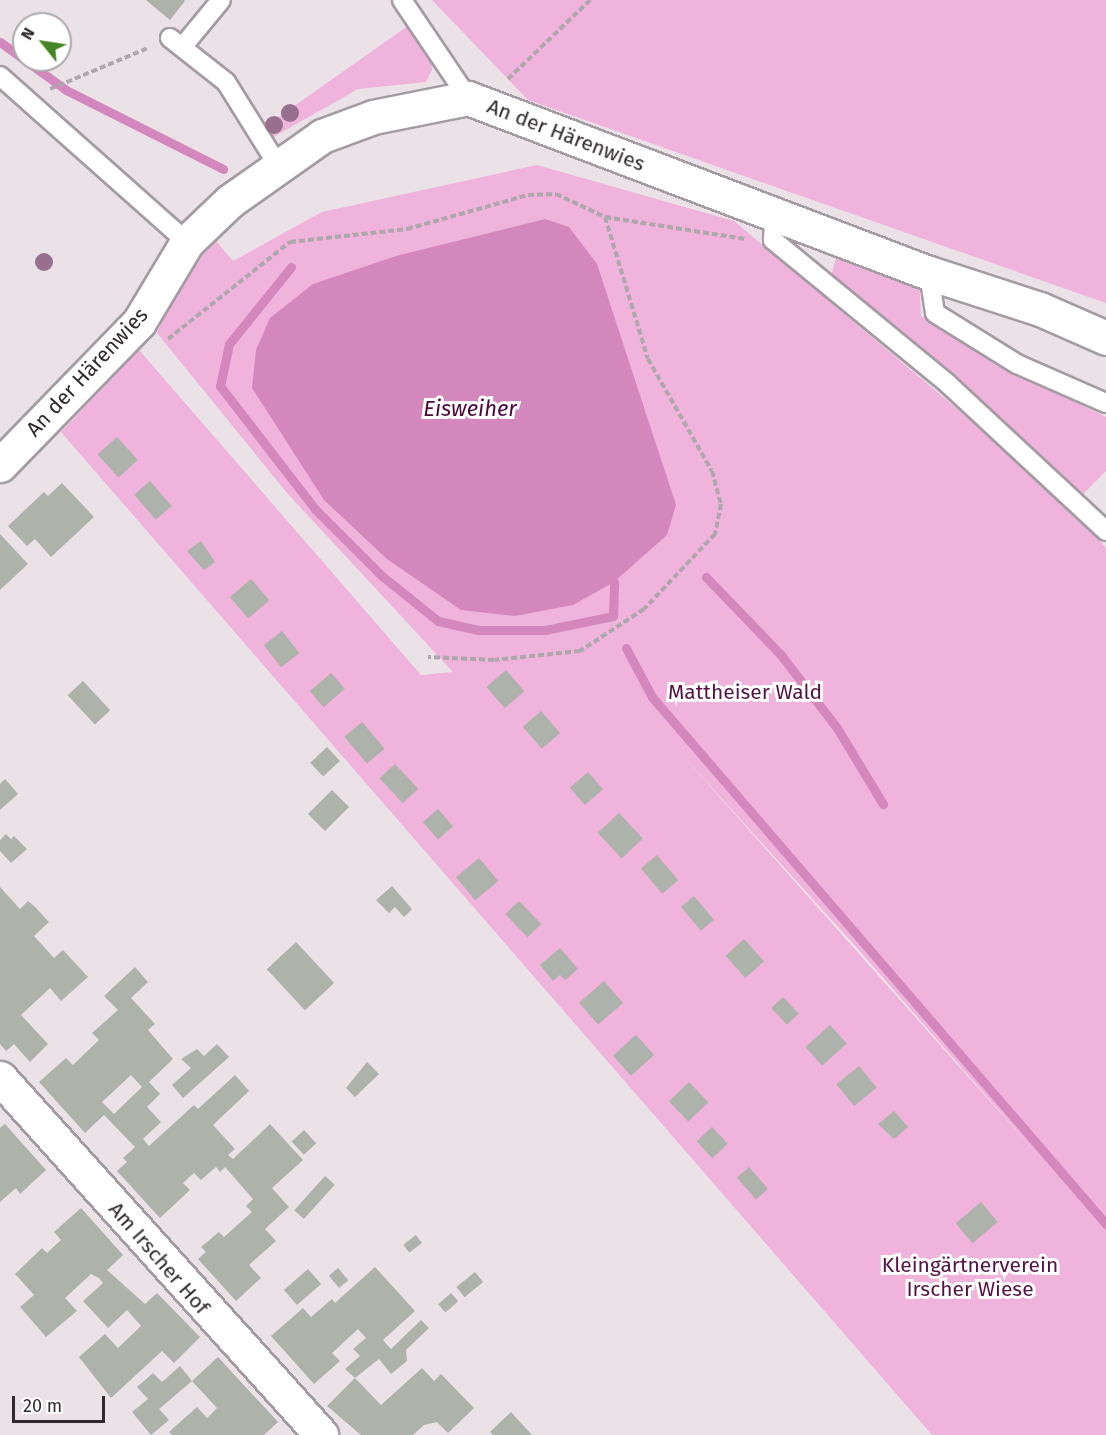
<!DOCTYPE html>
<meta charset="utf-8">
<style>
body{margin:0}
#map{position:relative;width:1106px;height:1435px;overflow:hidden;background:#ebe2e8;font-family:"Fira Sans",sans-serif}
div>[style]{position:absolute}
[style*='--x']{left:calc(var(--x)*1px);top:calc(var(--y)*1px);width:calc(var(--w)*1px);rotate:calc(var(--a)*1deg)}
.green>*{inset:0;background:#efb3dc}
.water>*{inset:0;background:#d387bc}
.stream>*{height:9px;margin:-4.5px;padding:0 4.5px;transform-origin:4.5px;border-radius:4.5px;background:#d387bc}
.building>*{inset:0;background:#adb2aa;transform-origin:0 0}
.path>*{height:4px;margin-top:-2px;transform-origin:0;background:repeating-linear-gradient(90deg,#aea7ac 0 6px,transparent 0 9px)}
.roads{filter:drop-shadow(2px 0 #a49ca2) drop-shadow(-2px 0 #a49ca2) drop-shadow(0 2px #a49ca2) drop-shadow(0 -2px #a49ca2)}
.service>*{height:18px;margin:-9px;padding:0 9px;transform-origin:9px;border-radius:9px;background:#fff}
.minor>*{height:33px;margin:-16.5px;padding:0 16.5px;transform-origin:16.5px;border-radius:16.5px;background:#fff}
.trees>*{width:18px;height:18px;margin:-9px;border-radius:50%;background:#98708f}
span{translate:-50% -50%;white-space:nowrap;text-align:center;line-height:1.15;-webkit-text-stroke:6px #fff;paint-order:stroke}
.street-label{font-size:21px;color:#2e2a2d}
.park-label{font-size:21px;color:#551246}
.water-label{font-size:22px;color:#4c073e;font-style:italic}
.north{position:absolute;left:12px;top:12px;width:60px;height:60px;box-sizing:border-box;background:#fff;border:2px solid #abaaab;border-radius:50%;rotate:300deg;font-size:16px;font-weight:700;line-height:24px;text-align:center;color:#2e2a2d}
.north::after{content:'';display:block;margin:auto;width:21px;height:27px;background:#468524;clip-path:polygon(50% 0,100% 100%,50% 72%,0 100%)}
.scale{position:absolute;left:12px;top:1396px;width:93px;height:27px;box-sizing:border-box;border:3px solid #2e2a2d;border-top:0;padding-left:8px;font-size:18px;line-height:21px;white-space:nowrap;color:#2e2a2d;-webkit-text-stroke:4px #fff;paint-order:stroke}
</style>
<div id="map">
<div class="green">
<div style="clip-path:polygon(432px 0,1106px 0,1106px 303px,528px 100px)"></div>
<div style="clip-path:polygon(412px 23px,431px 62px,432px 70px,426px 82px,358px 89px,270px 139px,263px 128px)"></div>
<div style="clip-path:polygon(evenodd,537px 165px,734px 221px,1055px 491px,1106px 548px,1106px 1435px,932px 1435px,61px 432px,139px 350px,421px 675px,453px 672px,287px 493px,157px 333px,179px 280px,216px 241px,233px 261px,322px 212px,537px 165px,677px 749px,857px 948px,1044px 1162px,1043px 1161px,677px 749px)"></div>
<div style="clip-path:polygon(838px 250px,919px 277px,921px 316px,1017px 373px,1106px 417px,1106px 471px,1083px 494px,831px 277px)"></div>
</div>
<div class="water">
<div style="clip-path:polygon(545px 219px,569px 227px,597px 264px,676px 505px,667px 535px,614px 582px,573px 605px,515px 616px,461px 610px,387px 559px,324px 500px,252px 388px,256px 350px,270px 318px,313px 284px,396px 256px)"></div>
</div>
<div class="stream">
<div style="--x:0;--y:42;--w:82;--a:36"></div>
<div style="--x:66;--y:90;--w:176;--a:26.7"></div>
<div style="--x:291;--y:267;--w:99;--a:128.8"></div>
<div style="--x:229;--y:344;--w:43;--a:102.1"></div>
<div style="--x:220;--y:386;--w:155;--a:52.3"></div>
<div style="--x:315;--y:509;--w:95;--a:45"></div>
<div style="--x:382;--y:576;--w:72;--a:38.8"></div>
<div style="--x:438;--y:621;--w:41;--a:12.7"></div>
<div style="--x:478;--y:630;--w:67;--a:0"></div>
<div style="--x:545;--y:630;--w:69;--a:-11.6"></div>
<div style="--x:613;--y:616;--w:34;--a:-88"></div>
<div style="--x:706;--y:577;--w:108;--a:46.1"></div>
<div style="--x:781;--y:655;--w:92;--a:52.5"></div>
<div style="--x:837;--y:728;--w:89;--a:58.8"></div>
<div style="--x:626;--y:648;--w:55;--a:62"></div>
<div style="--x:652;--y:697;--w:696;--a:49.26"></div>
</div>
<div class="building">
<div style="clip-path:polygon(146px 0,184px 0,185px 1px,170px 20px)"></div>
<div style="left:117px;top:437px;width:31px;height:26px;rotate:48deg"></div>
<div style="left:150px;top:481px;width:33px;height:21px;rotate:49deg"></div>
<div style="clip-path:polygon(62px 483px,94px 517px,51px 557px,35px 539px,27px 546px,8px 526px,44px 492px,48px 496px)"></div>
<div style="clip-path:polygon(0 534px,28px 564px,0 590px)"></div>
<div style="clip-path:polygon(201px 541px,215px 562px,204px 570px,187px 551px)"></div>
<div style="left:251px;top:579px;width:28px;height:28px;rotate:49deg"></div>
<div style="left:282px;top:631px;width:28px;height:23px;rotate:52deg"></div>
<div style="left:506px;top:670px;width:28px;height:26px;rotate:49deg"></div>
<div style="left:331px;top:673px;width:21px;height:28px;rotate:49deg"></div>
<div style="left:83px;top:681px;width:40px;height:21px;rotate:47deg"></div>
<div style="left:541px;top:711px;width:29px;height:24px;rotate:49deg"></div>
<div style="left:362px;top:722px;width:35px;height:23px;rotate:50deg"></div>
<div style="left:327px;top:747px;width:19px;height:23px;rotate:47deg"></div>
<div style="left:395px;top:764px;width:34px;height:21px;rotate:47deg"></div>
<div style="left:588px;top:772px;width:23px;height:24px;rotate:49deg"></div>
<div style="clip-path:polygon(5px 779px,18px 794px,0 810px,0 784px)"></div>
<div style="left:332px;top:790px;width:24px;height:34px;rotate:45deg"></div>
<div style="left:438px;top:809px;width:23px;height:20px;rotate:49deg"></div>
<div style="left:619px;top:813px;width:35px;height:29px;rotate:47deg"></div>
<div style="clip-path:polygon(6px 834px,11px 839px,14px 836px,27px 849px,11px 863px,0 851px,0 840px)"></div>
<div style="left:657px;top:855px;width:33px;height:21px;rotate:50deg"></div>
<div style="left:479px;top:858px;width:30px;height:30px;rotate:50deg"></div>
<div style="clip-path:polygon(392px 886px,412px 909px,404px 917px,395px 907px,389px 913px,376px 900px)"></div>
<div style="clip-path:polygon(0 887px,20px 909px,28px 901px,34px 906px,49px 922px,34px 936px,54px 958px,63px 950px,88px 977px,61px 1001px,50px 988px,21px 1015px,48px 1044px,30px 1062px,14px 1044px,6px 1051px,0 1044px)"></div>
<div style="left:694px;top:896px;width:31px;height:17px;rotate:50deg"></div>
<div style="left:519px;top:901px;width:32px;height:19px;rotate:46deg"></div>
<div style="left:744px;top:939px;width:30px;height:25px;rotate:48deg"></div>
<div style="left:296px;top:942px;width:56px;height:40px;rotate:47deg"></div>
<div style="clip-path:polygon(560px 948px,578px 969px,565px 980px,560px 975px,553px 981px,540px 965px)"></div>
<div style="clip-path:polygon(evenodd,135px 967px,148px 982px,131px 998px,155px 1024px,148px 1030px,173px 1059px,149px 1082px,160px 1094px,147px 1107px,161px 1122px,143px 1139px,149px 1146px,194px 1105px,198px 1109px,235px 1075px,249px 1091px,213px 1125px,235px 1149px,228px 1155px,233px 1159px,270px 1124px,303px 1160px,272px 1188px,289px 1207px,265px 1229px,276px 1241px,249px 1265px,261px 1278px,236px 1301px,198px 1259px,206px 1252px,201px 1247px,219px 1232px,224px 1237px,252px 1212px,246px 1206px,253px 1199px,225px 1167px,220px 1172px,216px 1167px,201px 1180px,194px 1173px,183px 1183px,190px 1190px,160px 1218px,117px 1171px,127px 1162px,123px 1158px,135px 1147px,104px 1115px,85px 1133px,39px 1082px,66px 1058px,73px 1065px,99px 1040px,92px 1033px,118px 1010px,104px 996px,135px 967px,131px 1075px,142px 1087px,114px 1114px,102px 1102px,131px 1075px)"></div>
<div style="left:604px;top:981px;width:29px;height:33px;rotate:49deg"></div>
<div style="left:783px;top:997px;width:23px;height:16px;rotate:47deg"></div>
<div style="left:830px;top:1025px;width:25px;height:33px;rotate:48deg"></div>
<div style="left:636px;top:1035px;width:27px;height:31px;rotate:48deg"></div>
<div style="clip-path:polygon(217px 1044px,229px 1057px,183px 1098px,172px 1085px,191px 1068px,181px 1059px,197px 1049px,204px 1056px)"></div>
<div style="clip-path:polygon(367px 1062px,379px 1074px,355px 1097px,346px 1088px)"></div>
<div style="left:859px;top:1066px;width:28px;height:29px;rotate:51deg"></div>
<div style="left:689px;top:1082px;width:28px;height:28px;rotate:46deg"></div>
<div style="clip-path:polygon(894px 1111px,908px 1127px,894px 1139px,878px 1124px)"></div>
<div style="clip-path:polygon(5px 1124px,46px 1170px,20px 1194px,16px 1188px,0 1202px,0 1128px)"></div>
<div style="left:712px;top:1127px;width:23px;height:21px;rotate:47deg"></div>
<div style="left:304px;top:1130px;width:18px;height:17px;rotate:47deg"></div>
<div style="left:749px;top:1167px;width:29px;height:16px;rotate:49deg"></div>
<div style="left:325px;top:1176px;width:13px;height:46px;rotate:42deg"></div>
<div style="left:981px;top:1202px;width:26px;height:33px;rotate:50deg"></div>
<div style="clip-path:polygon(81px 1208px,123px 1255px,107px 1270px,145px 1304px,157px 1293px,200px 1337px,174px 1363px,162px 1351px,111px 1398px,79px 1357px,105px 1334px,118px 1348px,141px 1326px,127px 1310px,108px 1328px,83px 1301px,103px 1283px,99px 1278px,91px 1274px,65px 1298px,77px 1311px,46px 1337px,20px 1307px,34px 1295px,15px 1274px,42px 1248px,47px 1253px,61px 1240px,54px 1232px)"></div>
<div style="left:416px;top:1235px;width:10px;height:16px;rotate:53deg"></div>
<div style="clip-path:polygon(375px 1267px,415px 1311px,383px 1340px,391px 1349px,421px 1320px,429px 1328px,406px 1350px,407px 1361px,391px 1374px,379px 1359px,355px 1378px,345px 1369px,360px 1356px,353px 1349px,366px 1338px,358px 1329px,332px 1353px,340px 1361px,314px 1384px,271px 1336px,303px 1308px,311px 1317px,332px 1299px,335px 1303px)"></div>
<div style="left:338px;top:1268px;width:16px;height:12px;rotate:50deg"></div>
<div style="left:308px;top:1269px;width:20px;height:32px;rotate:49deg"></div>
<div style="left:475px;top:1272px;width:13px;height:24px;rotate:51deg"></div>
<div style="left:451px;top:1293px;width:11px;height:17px;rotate:49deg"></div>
<div style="clip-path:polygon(218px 1357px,278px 1422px,264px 1435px,172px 1435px,169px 1432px,197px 1407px,207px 1418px,217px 1408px,192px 1381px)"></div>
<div style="clip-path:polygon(180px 1366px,192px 1381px,159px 1409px,169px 1420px,151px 1435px,132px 1412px,148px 1399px,137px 1387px,153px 1373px,162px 1382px)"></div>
<div style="clip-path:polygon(422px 1368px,434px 1381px,441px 1374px,474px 1408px,448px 1433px,437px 1422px,424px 1425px,413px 1435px,361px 1435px,327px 1406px,355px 1378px,381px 1405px)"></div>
<div style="clip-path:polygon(511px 1412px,532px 1435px,493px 1435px,490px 1432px)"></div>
</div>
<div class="path">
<div style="--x:508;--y:79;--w:114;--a:-43.9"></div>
<div style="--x:50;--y:89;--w:106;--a:-22.7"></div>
<div style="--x:605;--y:217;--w:142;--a:8.9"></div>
<div style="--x:168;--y:339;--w:156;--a:-38.5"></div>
<div style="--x:290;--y:242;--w:118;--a:-6.3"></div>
<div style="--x:407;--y:229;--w:126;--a:-15.7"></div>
<div style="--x:528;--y:195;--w:28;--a:-2"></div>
<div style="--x:556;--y:194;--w:54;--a:25.1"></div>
<div style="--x:605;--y:217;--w:148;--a:73.2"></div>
<div style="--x:648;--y:359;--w:129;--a:60.3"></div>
<div style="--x:712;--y:471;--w:34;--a:75"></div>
<div style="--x:721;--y:504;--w:31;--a:101"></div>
<div style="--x:715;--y:534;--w:103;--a:133.4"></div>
<div style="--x:644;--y:609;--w:77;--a:146.7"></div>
<div style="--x:580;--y:651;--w:86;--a:174"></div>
<div style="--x:494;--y:660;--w:66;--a:-177.4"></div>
</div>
<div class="roads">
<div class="service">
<div style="--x:402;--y:0;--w:118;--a:56"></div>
<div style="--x:170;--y:38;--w:71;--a:38.2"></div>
<div style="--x:226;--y:82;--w:97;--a:58.1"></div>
<div style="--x:184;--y:45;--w:58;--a:-50.6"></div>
<div style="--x:0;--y:76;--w:250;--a:41.6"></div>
<div style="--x:775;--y:215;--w:25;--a:95"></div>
<div style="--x:773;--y:240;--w:227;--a:39.4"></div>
<div style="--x:948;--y:384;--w:216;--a:42.9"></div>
<div style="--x:929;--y:273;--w:40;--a:81.5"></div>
<div style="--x:935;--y:313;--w:97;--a:31.9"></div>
<div style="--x:1017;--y:364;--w:97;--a:23.7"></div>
</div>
<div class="minor">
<div style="--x:0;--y:465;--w:199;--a:-45.8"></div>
<div style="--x:139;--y:322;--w:93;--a:-59"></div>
<div style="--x:187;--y:242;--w:59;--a:-43.6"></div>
<div style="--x:230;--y:201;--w:113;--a:-35.2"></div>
<div style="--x:322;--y:136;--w:54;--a:-20.4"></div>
<div style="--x:373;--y:117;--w:97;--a:-11.3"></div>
<div style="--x:468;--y:98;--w:493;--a:20.8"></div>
<div style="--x:929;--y:273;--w:117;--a:18"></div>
<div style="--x:1040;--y:309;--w:72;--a:23.7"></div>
<div style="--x:0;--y:1078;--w:480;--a:48"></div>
</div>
</div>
<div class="trees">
<div style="left:290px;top:113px"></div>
<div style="left:274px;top:125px"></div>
<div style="left:44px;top:262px"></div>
</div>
<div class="street-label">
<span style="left:566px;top:135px;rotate:21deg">An der Härenwies</span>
<span style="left:87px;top:372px;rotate:-47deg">An der Härenwies</span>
<span style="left:159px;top:1258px;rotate:49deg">Am Irscher Hof</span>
</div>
<div class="park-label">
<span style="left:745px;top:692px">Mattheiser Wald</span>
<span style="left:970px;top:1277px">Kleingärtnerverein<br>Irscher Wiese</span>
</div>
<div class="water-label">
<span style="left:470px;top:409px">Eisweiher</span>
</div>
<div class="north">N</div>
<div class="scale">20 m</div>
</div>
